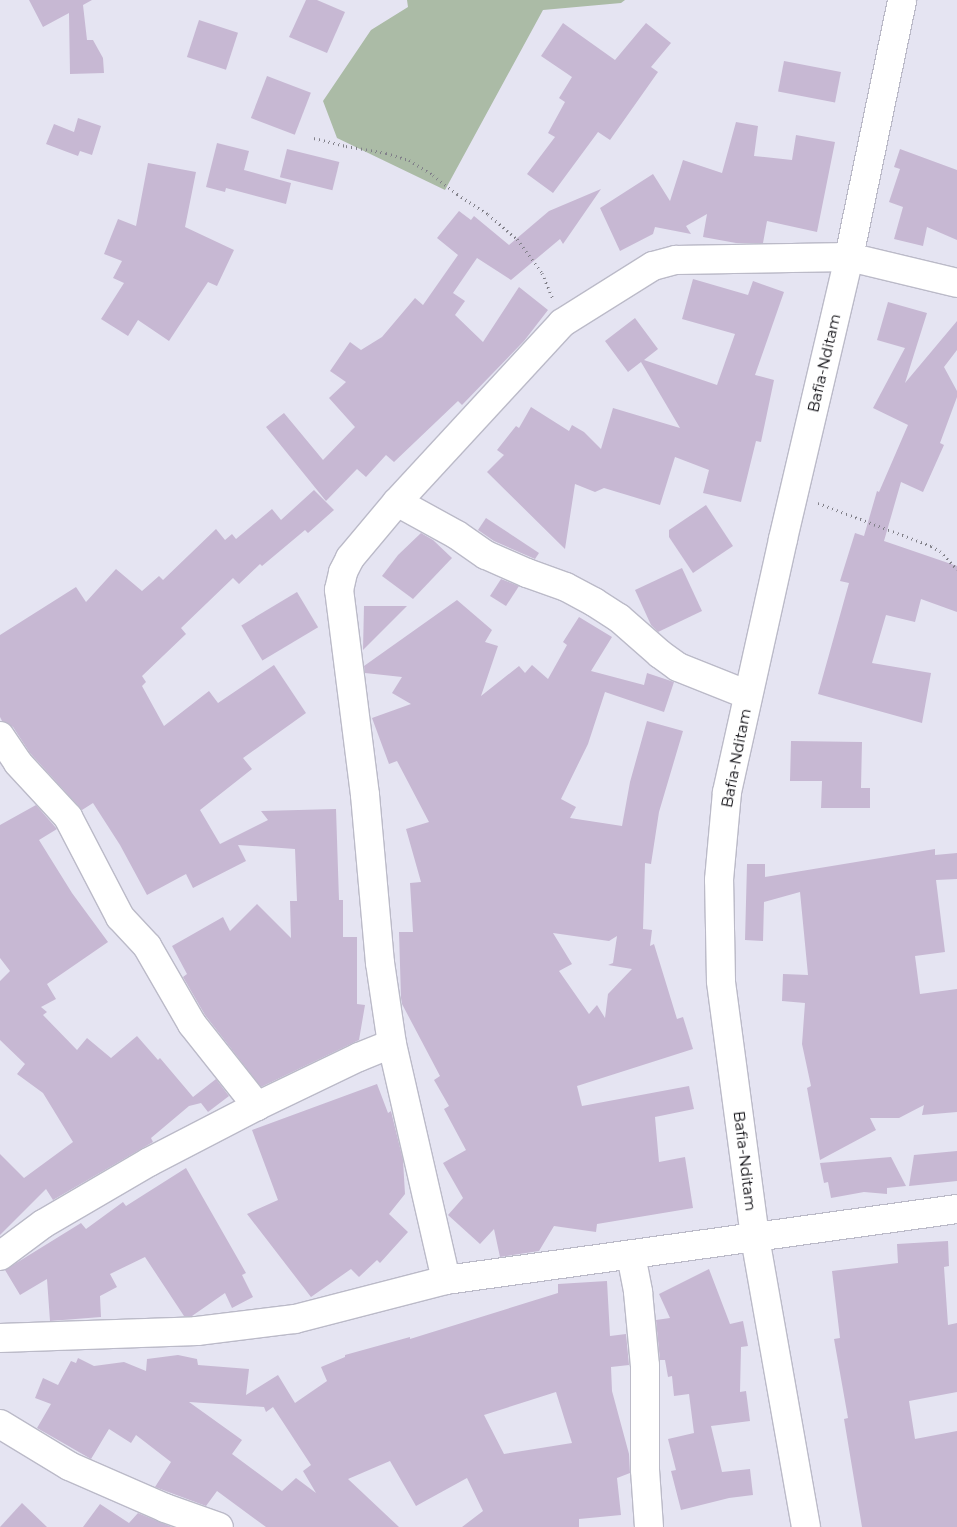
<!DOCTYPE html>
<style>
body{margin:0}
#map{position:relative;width:957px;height:1527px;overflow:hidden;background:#e5e4f2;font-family:Montserrat,sans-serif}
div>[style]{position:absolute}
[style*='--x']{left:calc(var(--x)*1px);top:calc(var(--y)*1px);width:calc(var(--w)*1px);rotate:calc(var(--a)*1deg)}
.green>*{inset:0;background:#abbba6}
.building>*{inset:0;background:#c7b8d3;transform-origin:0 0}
.path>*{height:3px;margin-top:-1.5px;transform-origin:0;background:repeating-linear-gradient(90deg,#818089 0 1px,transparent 0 5px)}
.roads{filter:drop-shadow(1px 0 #bbbac8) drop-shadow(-1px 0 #bbbac8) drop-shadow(0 1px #bbbac8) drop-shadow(0 -1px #bbbac8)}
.minor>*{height:28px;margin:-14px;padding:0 14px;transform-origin:14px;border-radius:14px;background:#fff}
.secondary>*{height:28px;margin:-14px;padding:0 14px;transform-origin:14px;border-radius:14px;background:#fff}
span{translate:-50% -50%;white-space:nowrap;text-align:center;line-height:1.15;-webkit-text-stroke:5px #fff;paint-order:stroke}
.street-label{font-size:15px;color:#0d0c11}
</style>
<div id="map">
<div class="green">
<div style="clip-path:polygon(407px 0,625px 0,621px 3px,543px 10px,445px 190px,337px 138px,323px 101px,371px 30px,408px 7px)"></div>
</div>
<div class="building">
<div style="clip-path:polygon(29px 0,92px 0,83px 5px,87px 40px,93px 40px,103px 58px,104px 73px,70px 74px,69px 13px,43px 27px)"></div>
<div style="clip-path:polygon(306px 0,317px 0,345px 12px,327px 53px,289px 37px)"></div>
<div style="left:199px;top:20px;width:41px;height:39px;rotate:18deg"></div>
<div style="clip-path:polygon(563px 23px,615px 60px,646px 23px,671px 43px,651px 67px,658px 72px,610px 140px,598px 132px,553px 193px,527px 174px,555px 137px,548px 133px,565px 102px,559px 98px,572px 77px,541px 56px)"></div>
<div style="left:784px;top:61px;width:58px;height:31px;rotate:11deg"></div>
<div style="left:267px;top:76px;width:47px;height:45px;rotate:21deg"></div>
<div style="clip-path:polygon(78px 118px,101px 126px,92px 155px,80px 151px,78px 156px,46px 144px,54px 124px,74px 132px)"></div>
<div style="clip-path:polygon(736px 122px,758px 126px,754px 156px,792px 160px,796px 135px,835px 142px,817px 232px,767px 221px,763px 243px,736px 243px,703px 237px,707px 214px,686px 226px,691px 234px,655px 227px,653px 234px,620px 251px,600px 208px,653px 174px,670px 201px,683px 160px,722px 173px)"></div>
<div style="clip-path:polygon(217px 143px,249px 151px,244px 170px,291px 183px,286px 204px,226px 188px,225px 192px,206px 187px)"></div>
<div style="left:287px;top:149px;width:54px;height:29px;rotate:14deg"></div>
<div style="clip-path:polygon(900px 149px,957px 170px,957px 240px,927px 227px,923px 246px,894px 239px,903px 207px,889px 202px,900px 169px,894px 167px)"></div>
<div style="clip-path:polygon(148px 163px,196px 172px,185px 227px,234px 250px,217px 286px,208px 282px,169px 341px,138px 320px,128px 336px,101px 319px,124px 283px,113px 278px,122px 261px,104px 254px,118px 219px,136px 226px)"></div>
<div style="clip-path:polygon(601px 189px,563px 244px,560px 239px,511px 280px,477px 258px,453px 293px,465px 301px,455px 315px,483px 342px,519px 287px,548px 310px,524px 341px,462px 405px,458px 401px,394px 462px,386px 455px,366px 477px,357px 469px,326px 501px,266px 427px,284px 413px,323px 460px,355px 427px,329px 398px,346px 382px,330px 371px,350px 342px,361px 350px,382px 337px,415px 298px,423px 305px,458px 255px,437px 238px,459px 211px,471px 220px,474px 216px,509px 245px,549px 211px)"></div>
<div style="clip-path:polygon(693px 279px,748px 295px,753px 281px,784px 292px,755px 375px,774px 380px,761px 442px,756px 441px,741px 502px,703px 493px,709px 470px,675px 457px,660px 505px,604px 488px,595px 492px,575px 484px,565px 549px,487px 472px,504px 455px,497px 450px,516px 426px,519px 428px,531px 407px,569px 431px,572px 425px,584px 432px,601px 449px,613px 408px,680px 428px,641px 362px,628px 372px,605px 341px,635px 318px,658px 349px,644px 360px,717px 385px,735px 334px,682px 319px)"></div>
<div style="clip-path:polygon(888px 302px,927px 313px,905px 383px,957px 321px,957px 350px,944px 367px,957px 391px,957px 397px,940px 443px,944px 445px,923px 492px,901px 482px,884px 541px,957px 566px,957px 612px,921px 599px,915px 622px,886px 615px,872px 663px,931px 673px,922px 723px,818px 694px,849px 583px,840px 581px,855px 533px,864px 536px,877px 491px,879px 492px,908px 425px,873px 408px,905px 348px,877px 340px)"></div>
<div style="clip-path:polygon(314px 490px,334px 510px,308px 533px,305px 530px,262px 566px,260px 564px,239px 584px,233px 578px,181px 628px,186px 634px,142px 676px,146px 682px,142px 686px,164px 726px,209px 691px,218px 703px,274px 665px,306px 713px,243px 758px,252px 769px,200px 810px,220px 844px,268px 820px,261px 811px,336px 809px,339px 900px,343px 900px,343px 937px,357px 937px,357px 1004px,365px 1005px,359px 1040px,261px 1087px,205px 1015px,183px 977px,187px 974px,172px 946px,223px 917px,230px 931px,257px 904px,291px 938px,290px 901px,297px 901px,295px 849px,238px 845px,246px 861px,193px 888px,186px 874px,147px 895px,120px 845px,93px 803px,82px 810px,30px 753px,13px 727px,2px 721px,0 717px,0 635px,76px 587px,86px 602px,116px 569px,142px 591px,159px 576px,163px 580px,216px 529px,225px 540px,232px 534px,236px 539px,272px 509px,281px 520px)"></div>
<div style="clip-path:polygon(706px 505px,733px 546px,693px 573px,669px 537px,669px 530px)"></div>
<div style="clip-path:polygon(486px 518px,539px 553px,535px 559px,494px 541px,478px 530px)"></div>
<div style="clip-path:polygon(421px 533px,433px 540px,452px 558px,413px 599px,382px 576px,398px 555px)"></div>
<div style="clip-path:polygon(682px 568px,702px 611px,658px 632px,651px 625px,635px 590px)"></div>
<div style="clip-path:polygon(501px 579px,519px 586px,506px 606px,490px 596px)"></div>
<div style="left:297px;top:592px;width:41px;height:65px;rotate:59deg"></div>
<div style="clip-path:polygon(evenodd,457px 600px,492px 630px,485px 642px,498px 646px,481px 696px,519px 666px,525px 673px,532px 665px,548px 679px,567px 645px,563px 642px,579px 617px,612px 637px,591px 671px,644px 685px,647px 673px,674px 682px,664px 712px,605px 692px,588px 744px,561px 799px,576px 807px,570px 818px,622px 826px,630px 782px,647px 721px,683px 731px,659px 812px,651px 864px,645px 863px,643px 929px,652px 930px,650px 946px,654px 944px,677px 1019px,683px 1017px,693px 1049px,577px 1086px,582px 1106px,689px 1086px,694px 1109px,655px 1117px,659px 1162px,685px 1157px,693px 1208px,597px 1224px,596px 1232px,554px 1226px,539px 1251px,500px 1257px,494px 1229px,480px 1244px,448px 1215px,463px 1198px,443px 1163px,466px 1150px,444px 1109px,449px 1106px,434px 1080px,440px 1076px,402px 1004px,401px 998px,399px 932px,413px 932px,410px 883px,421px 882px,406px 829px,429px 822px,397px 761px,389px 764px,372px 718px,411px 704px,392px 693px,402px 677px,365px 673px,364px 666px,457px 600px,553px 933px,609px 941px,617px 936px,613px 963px,608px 965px,632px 969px,608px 994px,605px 1018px,597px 1005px,589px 1014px,559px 971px,572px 964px,553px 933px)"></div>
<div style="clip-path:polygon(364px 606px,407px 606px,363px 650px)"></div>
<div style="clip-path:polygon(791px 741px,862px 742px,861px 788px,870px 788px,870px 808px,821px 808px,822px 781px,790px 781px)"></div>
<div style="clip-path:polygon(36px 805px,57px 829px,39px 840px,72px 893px,108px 942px,47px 984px,56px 999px,41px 1007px,47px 1012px,43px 1015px,77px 1050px,87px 1038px,111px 1058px,137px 1036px,158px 1060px,160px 1058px,193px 1097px,216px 1079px,229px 1096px,208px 1112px,201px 1103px,189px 1106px,151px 1138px,153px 1142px,53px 1200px,46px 1189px,0 1235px,0 1154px,24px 1178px,73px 1142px,43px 1093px,17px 1074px,25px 1064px,0 1040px,0 981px,10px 971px,0 958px,0 825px)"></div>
<div style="clip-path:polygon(935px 849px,935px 855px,957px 853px,957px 879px,936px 880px,945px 952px,915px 956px,920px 994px,957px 989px,957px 1112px,922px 1115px,924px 1105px,899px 1118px,870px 1118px,876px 1130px,820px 1160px,807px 1088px,811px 1086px,802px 1044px,805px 1003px,782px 1001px,783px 974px,808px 975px,800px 892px,764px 902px,763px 941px,745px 940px,747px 864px,765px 864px,765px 877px)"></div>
<div style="clip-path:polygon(377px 1084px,388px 1113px,391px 1111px,403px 1160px,405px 1194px,389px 1214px,408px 1232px,380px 1263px,377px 1260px,359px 1277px,351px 1269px,311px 1297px,247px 1214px,278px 1200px,252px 1130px)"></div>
<div style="clip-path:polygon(957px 1151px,957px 1181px,909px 1186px,914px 1155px)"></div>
<div style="clip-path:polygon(891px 1157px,906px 1186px,887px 1188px,887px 1194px,864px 1192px,831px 1198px,828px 1182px,824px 1183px,820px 1163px)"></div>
<div style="clip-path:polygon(186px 1168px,246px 1273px,242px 1275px,253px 1297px,232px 1308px,225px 1293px,192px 1316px,184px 1316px,145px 1257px,110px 1274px,117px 1287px,100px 1296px,101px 1317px,50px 1321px,47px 1279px,20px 1295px,5px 1270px,81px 1223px,86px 1229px,123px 1202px,126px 1206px)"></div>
<div style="clip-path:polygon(948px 1241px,949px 1266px,944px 1267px,948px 1325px,957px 1323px,957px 1392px,909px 1401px,915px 1439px,957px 1431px,957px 1527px,862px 1527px,844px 1419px,848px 1418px,834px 1339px,840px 1338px,832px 1271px,898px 1263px,897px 1244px)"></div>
<div style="clip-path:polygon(709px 1269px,730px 1324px,743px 1321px,748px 1346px,741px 1347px,740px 1392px,746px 1391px,750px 1421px,711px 1426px,722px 1472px,750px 1469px,753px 1495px,729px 1498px,681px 1510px,671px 1471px,676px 1470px,668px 1439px,694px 1433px,689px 1394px,674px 1396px,672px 1376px,668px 1377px,665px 1360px,660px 1360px,656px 1320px,670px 1318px,659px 1294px)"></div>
<div style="clip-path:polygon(evenodd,607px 1281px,610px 1336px,626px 1334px,629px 1365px,611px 1367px,612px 1391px,629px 1454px,630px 1473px,617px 1478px,621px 1515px,579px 1519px,579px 1527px,462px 1527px,483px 1511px,467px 1478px,416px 1506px,390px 1461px,348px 1479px,399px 1527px,266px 1527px,217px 1491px,206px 1506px,155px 1487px,171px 1462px,136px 1435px,131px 1443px,109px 1429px,91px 1459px,37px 1428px,51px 1404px,35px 1398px,43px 1378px,58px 1385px,71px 1361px,76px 1363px,78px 1358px,94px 1366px,124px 1362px,146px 1371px,147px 1359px,178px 1355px,197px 1359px,198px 1365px,249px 1369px,246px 1395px,278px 1375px,295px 1403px,327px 1381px,321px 1367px,345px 1357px,345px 1355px,410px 1337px,410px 1339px,558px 1293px,558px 1284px,607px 1281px,556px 1392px,572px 1443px,504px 1454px,484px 1415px,556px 1392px,607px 1281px,189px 1402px,264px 1407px,266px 1412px,273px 1407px,311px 1465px,303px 1471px,316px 1493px,296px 1478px,282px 1491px,232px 1454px,242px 1440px,189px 1402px)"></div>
<div style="clip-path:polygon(22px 1503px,47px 1527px,0 1527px)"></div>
<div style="clip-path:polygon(100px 1504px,129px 1523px,138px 1513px,172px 1527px,83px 1527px)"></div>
</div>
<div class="path">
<div style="--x:314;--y:138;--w:33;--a:14"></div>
<div style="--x:346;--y:146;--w:41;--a:9.9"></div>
<div style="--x:386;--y:153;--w:24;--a:17"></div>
<div style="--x:409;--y:160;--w:28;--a:32"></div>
<div style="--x:433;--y:175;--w:31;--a:38"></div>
<div style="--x:457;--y:194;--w:37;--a:33"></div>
<div style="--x:488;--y:214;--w:38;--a:41"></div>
<div style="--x:517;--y:239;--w:42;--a:53.7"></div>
<div style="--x:542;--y:273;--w:28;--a:67"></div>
<div style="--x:818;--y:503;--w:121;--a:20.8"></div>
<div style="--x:931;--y:546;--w:10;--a:29"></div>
<div style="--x:940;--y:551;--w:25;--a:47"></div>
</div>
<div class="roads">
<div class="minor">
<div style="--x:397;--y:502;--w:68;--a:28.8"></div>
<div style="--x:457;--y:535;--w:35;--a:35"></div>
<div style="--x:486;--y:555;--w:45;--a:23.7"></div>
<div style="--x:527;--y:573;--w:41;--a:19.7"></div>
<div style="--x:566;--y:587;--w:32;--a:28"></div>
<div style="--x:594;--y:602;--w:30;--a:33"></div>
<div style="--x:619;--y:618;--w:55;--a:41.3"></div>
<div style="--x:660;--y:654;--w:22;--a:36"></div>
<div style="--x:678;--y:667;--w:75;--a:21.8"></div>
<div style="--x:0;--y:736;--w:32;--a:56"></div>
<div style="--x:18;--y:763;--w:74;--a:47.2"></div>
<div style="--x:68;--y:817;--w:113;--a:62.5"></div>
<div style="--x:120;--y:917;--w:40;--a:47"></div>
<div style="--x:147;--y:946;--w:90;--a:60"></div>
<div style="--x:192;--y:1024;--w:105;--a:51.6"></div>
<div style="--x:392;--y:1044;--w:242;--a:77.1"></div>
<div style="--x:631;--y:1255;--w:38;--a:79"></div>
<div style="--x:638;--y:1292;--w:74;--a:84.6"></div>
<div style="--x:645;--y:1366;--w:104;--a:90"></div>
<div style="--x:645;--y:1470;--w:57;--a:86"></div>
<div style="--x:0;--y:1256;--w:54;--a:-36.7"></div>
<div style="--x:43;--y:1224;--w:123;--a:-30.3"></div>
<div style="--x:149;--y:1162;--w:122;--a:-27.4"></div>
<div style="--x:257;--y:1106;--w:113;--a:-25.7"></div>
<div style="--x:359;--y:1057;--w:35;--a:-22"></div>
<div style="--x:392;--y:1044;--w:82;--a:-98.4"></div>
<div style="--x:380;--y:963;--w:169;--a:-95.1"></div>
<div style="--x:365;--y:795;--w:207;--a:-97.2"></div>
<div style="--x:339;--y:590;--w:18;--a:-77"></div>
<div style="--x:343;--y:572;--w:16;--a:-63"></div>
<div style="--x:350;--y:558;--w:73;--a:-50"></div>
<div style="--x:397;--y:502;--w:243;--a:-47.3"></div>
<div style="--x:562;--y:323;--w:107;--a:-32.1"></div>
<div style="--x:653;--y:266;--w:24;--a:-15"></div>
<div style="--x:676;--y:260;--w:173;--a:-1"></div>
<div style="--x:849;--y:257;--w:111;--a:13.5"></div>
<div style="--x:0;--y:1338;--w:197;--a:-2"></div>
<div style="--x:197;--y:1331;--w:99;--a:-7"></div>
<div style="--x:295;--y:1319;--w:156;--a:-14.5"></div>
<div style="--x:446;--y:1280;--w:516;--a:-7.91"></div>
<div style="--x:0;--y:1424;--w:81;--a:31.3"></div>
<div style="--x:69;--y:1466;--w:105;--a:23.6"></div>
<div style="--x:165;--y:1508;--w:57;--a:19.4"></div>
</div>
<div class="secondary">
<div style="--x:806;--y:1527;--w:294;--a:-100"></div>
<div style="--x:755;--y:1237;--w:258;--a:-97.6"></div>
<div style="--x:721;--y:981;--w:101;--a:-91.1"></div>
<div style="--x:719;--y:880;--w:88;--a:-84.8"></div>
<div style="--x:727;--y:792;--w:259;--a:-77.5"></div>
<div style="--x:783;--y:539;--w:290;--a:-76.8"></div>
<div style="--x:849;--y:257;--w:262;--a:-78.3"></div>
</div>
</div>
<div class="street-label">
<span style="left:824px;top:363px;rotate:-77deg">Bafia-Nditam</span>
<span style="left:736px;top:758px;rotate:-79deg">Bafia-Nditam</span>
<span style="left:745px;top:1161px;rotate:83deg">Bafia-Nditam</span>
</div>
</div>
